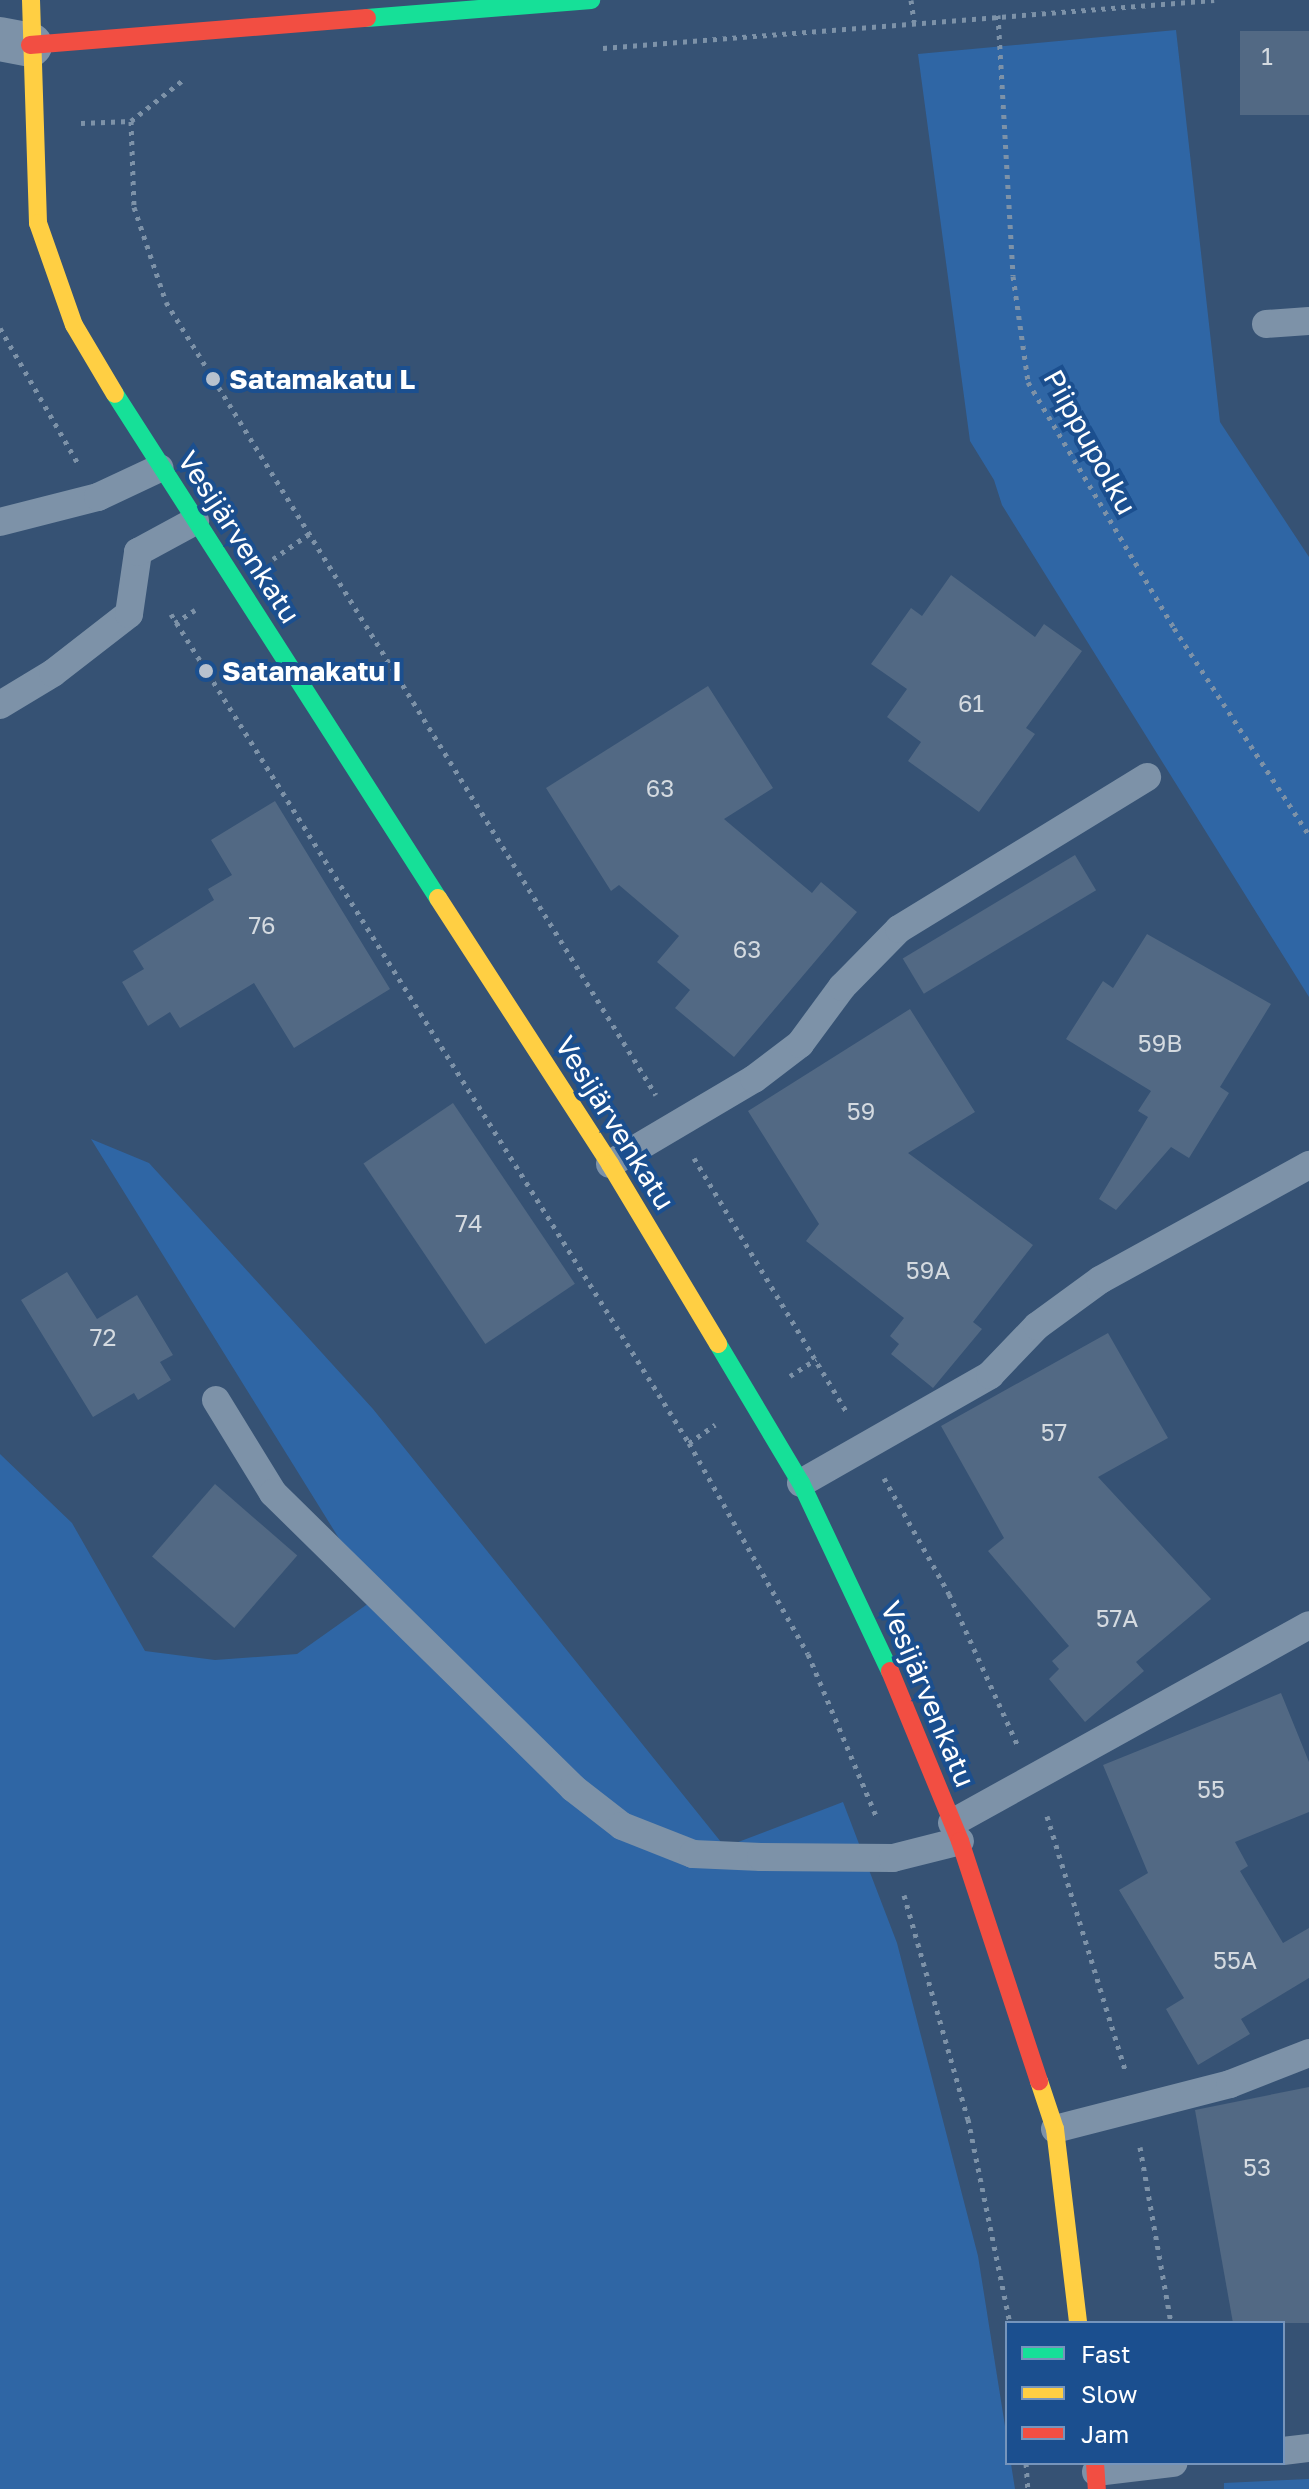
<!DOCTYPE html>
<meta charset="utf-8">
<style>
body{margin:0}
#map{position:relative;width:1309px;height:2489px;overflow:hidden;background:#365274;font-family:"Golos Text",sans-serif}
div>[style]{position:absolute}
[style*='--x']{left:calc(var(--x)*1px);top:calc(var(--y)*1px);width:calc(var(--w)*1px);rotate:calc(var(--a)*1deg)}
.green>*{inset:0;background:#2f66a5}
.building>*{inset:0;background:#526984;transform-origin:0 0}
.path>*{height:5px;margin-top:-2.5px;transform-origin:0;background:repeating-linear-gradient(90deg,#7d92a8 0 4px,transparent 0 10px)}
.lane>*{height:28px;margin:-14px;padding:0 14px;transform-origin:14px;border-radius:14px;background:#7d92a8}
.street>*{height:44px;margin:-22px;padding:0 22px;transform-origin:22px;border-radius:22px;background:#7d92a8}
.fast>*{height:18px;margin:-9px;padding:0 9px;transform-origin:9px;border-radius:9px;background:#16e098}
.slow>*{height:18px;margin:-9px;padding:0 9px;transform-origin:9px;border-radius:9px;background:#ffcf43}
.jam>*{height:18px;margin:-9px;padding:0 9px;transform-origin:9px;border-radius:9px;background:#f24e42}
.dots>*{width:22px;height:22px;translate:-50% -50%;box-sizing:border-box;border:4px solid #1b4f8f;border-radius:50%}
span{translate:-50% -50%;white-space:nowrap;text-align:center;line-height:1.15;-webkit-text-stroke:8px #1b4f8f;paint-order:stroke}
.number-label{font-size:24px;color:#d4dae0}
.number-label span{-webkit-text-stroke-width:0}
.poi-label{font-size:28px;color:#fff;font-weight:700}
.left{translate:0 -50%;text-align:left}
.street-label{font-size:28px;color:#fff}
.legend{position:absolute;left:1005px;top:2321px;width:280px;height:144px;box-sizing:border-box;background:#1b4f8f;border:2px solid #7695bc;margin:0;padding:10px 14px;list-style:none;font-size:24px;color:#fff}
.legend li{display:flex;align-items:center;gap:16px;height:40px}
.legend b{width:40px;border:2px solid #7695bc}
</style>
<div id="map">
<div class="green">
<div style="clip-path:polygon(1176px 30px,1220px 422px,1309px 557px,1309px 997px,1002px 505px,994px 480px,970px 441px,918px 54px)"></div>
<div style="clip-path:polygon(91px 1139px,149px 1163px,373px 1409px,725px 1847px,843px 1802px,897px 1943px,978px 2256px,1015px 2489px,0 2489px,0 1454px,72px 1523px,145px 1651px,215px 1660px,297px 1654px,376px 1598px)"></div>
<div style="clip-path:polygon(1309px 2479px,1309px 2489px,1224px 2489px,1224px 2483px)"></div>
</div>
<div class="building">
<div style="left:1309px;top:31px;width:84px;height:69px;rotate:90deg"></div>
<div style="clip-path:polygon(951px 575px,1035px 637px,1044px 624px,1082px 651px,1026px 728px,1035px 734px,979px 812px,908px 761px,921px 742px,887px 717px,907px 689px,871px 664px,911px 608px,922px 616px)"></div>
<div style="clip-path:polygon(708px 686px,773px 788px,724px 819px,812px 893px,821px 882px,857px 912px,734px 1057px,675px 1008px,690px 990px,657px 962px,679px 936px,619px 885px,611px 891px,546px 788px)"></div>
<div style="clip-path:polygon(275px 801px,390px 989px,294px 1048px,254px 983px,180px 1028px,170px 1012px,148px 1026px,122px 982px,144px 969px,133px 951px,214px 900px,208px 889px,232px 875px,211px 840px)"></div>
<div style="left:1075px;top:855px;width:41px;height:201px;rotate:59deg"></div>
<div style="clip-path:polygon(1147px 934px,1271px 1004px,1220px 1087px,1229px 1093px,1189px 1158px,1171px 1147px,1116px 1210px,1099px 1199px,1148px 1117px,1138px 1111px,1151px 1091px,1066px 1039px,1103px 981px,1113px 988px)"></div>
<div style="clip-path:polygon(910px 1009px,975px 1112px,908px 1153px,1033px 1245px,973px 1322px,982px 1329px,933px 1388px,891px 1354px,899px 1344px,890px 1336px,904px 1318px,806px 1241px,819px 1224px,748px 1111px)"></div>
<div style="left:453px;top:1103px;width:218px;height:108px;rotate:56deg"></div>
<div style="clip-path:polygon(67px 1272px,97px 1319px,137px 1295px,173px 1355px,160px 1362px,171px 1380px,138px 1400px,134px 1393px,93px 1417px,21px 1300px)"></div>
<div style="clip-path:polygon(1108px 1333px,1168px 1438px,1098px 1477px,1211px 1599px,1136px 1662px,1144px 1671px,1085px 1722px,1049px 1679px,1059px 1669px,1052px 1661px,1069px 1646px,988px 1551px,1004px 1538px,941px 1426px)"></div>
<div style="left:215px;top:1484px;width:109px;height:96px;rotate:41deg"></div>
<div style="clip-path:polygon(1281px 1693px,1309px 1762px,1309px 1812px,1235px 1842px,1248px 1866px,1240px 1871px,1283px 1943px,1309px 1928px,1309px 1978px,1241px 2019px,1250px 2034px,1198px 2065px,1166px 2009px,1184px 1998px,1119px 1890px,1148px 1873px,1103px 1765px)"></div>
<div style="clip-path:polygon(1309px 2087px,1309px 2323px,1233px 2323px,1195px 2110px)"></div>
</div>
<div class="path">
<div style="--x:911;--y:0;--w:22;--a:82"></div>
<div style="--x:998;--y:15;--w:261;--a:86.7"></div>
<div style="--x:1013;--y:276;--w:107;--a:81.9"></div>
<div style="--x:1028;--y:382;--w:286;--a:59.3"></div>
<div style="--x:1174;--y:628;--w:247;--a:56.9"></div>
<div style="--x:603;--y:48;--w:613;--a:-4.49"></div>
<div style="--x:131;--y:121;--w:86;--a:88"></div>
<div style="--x:134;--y:207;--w:100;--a:71.4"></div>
<div style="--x:166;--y:302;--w:932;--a:58.29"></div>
<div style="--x:81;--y:123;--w:50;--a:-2.3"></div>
<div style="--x:131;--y:121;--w:66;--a:-38.3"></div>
<div style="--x:0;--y:328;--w:155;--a:60.1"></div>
<div style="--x:273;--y:559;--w:44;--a:-34.8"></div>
<div style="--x:171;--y:614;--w:978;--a:58"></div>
<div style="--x:689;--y:1443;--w:242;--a:60.6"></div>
<div style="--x:808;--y:1654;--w:178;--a:67.2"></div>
<div style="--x:175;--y:623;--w:24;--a:-33"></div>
<div style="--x:694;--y:1158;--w:297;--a:59"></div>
<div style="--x:790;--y:1376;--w:31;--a:-33"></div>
<div style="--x:689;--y:1443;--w:32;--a:-35"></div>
<div style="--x:884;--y:1478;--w:133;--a:60.7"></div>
<div style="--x:949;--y:1594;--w:165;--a:65.6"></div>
<div style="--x:1047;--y:1816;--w:266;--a:72.9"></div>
<div style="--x:904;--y:1895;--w:233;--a:74.1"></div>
<div style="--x:968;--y:2119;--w:208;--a:78.4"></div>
<div style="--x:1140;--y:2147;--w:179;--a:80"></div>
<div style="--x:1026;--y:2463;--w:26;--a:86"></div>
</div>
<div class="lane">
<div style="--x:1266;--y:324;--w:43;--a:-4"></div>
<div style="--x:0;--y:522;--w:101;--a:-14.3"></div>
<div style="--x:98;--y:497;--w:68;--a:-25.1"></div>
<div style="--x:0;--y:705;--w:62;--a:-31.1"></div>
<div style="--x:53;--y:673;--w:96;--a:-37.8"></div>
<div style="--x:129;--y:614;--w:63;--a:-81.7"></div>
<div style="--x:138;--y:552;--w:65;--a:-28.5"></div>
<div style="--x:610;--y:1164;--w:167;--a:-30.6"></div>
<div style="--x:754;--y:1079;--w:58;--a:-37.3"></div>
<div style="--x:800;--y:1044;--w:71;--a:-53.6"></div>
<div style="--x:842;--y:987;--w:81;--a:-45.5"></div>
<div style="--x:899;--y:929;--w:291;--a:-31.5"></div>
<div style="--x:216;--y:1400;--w:109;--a:58.5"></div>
<div style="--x:273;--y:1493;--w:421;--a:44.5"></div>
<div style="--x:573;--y:1788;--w:62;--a:37.8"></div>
<div style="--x:622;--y:1826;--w:76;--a:21.5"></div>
<div style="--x:693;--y:1854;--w:68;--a:2.5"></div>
<div style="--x:761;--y:1857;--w:132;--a:0.4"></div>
<div style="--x:893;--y:1858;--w:69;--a:-14.2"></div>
<div style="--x:801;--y:1483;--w:218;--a:-29.7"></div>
<div style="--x:990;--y:1375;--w:68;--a:-46.2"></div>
<div style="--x:1037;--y:1326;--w:78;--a:-36.1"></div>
<div style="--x:1100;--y:1280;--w:239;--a:-28.8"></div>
<div style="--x:952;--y:1823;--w:408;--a:-29"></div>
<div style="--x:1055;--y:2129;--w:181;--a:-14.4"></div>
<div style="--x:1230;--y:2084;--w:85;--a:-21.4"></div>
<div style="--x:1283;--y:2451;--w:26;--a:-7"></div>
<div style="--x:1096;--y:2472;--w:78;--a:-6.7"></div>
</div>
<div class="street">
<div style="--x:0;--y:39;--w:31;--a:11"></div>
</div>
<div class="fast">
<div style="--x:367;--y:18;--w:225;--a:-4.6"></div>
<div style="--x:115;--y:394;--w:599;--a:57.35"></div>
<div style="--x:718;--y:1344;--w:162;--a:59.2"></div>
<div style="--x:801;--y:1483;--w:208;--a:64.7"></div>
</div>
<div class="slow">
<div style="--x:31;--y:0;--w:223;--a:88.2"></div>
<div style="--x:38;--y:223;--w:108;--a:70.6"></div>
<div style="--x:74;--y:325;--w:80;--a:59.3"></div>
<div style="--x:438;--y:898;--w:317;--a:57.1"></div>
<div style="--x:610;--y:1164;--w:210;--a:59"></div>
<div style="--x:1039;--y:2081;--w:51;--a:71.6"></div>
<div style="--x:1055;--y:2129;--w:195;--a:83.2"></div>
</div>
<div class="jam">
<div style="--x:30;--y:45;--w:338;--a:-4.6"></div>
<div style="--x:890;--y:1671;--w:184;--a:67.6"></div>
<div style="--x:960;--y:1841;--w:253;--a:71.8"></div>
<div style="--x:1095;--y:2463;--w:26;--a:86"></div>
</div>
<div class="dots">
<div style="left:213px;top:379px;background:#b9c2ce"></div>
<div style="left:206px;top:671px;background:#b9c2ce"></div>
</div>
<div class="number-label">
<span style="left:1267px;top:56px">1</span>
<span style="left:971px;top:703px">61</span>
<span style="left:660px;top:788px">63</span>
<span style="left:262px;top:925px">76</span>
<span style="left:747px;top:949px">63</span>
<span style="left:1160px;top:1043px">59B</span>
<span style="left:861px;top:1111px">59</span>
<span style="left:469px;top:1223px">74</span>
<span style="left:928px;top:1270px">59A</span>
<span style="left:103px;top:1337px">72</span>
<span style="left:1054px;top:1432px">57</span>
<span style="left:1117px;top:1618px">57A</span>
<span style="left:1211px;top:1789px">55</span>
<span style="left:1235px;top:1960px">55A</span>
<span style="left:1257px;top:2167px">53</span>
</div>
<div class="poi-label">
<span class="left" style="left:229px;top:379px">Satamakatu L</span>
<span class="left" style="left:222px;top:671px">Satamakatu I</span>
</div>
<div class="street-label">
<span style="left:1090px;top:442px;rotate:61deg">Piippupolku</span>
<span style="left:239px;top:537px;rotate:57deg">Vesijärvenkatu</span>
<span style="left:615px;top:1123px;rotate:58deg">Vesijärvenkatu</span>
<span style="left:928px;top:1694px;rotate:67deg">Vesijärvenkatu</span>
</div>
<ul class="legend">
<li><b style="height:10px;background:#16e098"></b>Fast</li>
<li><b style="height:10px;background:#ffcf43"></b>Slow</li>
<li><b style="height:10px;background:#f24e42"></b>Jam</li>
</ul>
</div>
